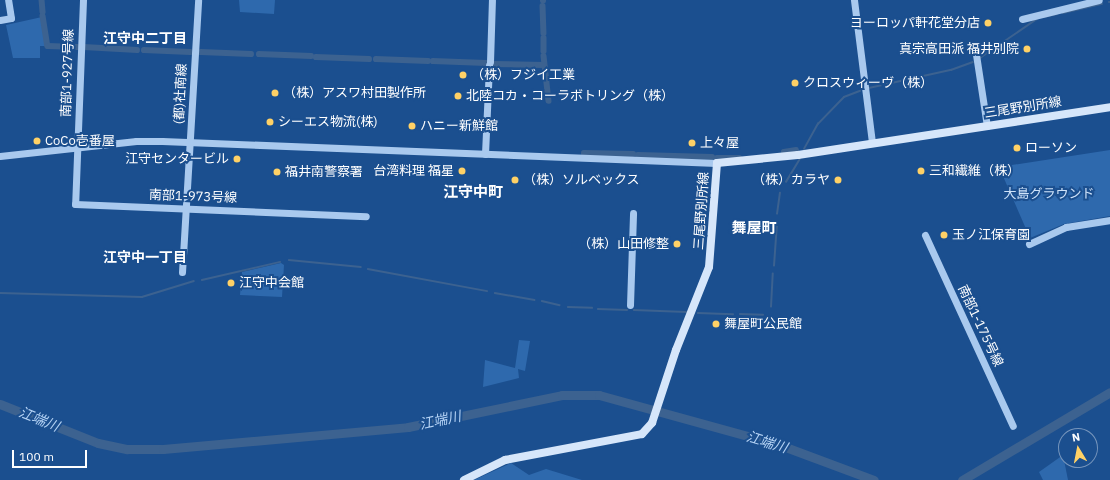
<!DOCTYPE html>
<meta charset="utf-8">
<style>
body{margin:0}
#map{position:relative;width:1110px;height:480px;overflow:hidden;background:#1b4f8f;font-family:"IBM Plex Sans","Noto Sans JP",sans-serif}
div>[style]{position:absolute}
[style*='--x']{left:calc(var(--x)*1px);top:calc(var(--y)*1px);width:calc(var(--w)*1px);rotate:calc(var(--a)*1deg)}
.green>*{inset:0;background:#2e69ad}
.stream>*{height:1.5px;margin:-0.75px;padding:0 0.75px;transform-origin:0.75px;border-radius:0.75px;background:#3c6290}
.canal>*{height:5.5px;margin:-2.75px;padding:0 2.75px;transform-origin:2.75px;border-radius:2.75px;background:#3c6290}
.river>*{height:9px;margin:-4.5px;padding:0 4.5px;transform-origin:4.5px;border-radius:4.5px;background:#3c6290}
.tertiary>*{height:7px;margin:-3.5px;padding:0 3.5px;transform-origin:3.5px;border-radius:3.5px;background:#a9c9ee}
.secondary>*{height:8px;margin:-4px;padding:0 4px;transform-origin:4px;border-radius:4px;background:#d6e6fa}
.dots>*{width:11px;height:11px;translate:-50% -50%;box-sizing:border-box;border:2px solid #1b4f8f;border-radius:50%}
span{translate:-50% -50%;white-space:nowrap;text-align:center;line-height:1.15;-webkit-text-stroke:4px #1b4f8f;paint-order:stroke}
.poi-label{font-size:13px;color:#fff}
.right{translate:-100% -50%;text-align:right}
.left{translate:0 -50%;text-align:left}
.street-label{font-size:13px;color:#fff}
.park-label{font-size:13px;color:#cfe3fa}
.neighbourhood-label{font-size:14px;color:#fff;font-weight:700}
.water-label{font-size:14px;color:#b5d3f5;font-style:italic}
.quarter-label{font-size:15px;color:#fff;font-weight:700}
.north{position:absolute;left:1058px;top:428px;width:40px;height:40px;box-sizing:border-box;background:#1b4f8f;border:1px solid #7695bc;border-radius:50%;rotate:350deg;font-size:11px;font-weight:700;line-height:16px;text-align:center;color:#fff}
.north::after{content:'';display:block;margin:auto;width:14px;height:18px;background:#ffd166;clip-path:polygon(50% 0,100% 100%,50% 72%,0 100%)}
.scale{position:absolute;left:12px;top:450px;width:75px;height:18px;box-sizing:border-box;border:2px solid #fff;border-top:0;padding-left:5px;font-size:12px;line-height:14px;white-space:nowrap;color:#fff;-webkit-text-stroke:3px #1b4f8f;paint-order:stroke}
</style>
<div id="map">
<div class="green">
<div style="clip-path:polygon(239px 0,275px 0,274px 14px,240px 12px)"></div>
<div style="clip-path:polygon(42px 17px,46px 46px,40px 46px,40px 58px,13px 58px,6px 25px)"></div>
<div style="clip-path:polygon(1110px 150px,1110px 216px,1064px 224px,1030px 238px,999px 167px)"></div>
<div style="clip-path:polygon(281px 263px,284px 265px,282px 297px,240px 295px,242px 272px)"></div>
<div style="clip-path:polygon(519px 340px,530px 341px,525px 371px,518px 369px,519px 378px,483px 387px,485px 360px,515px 368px)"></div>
<div style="clip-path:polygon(1063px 455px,1068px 480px,1043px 480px,1039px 472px)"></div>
<div style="clip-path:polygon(511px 463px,529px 475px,546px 469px,582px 480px,474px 480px)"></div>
</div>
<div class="stream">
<div style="--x:1109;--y:2;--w:1;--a:0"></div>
<div style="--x:1063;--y:13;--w:40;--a:-13"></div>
<div style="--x:1044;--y:17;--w:13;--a:-13"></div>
<div style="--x:980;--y:58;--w:69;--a:-34.4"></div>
<div style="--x:869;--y:88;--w:84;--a:-12.4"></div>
<div style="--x:951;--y:70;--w:23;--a:-20"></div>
<div style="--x:804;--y:149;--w:29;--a:-61"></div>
<div style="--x:818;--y:124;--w:37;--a:-46"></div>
<div style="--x:844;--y:97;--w:17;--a:-21"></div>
<div style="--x:786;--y:182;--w:26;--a:-59"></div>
<div style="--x:777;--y:214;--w:21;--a:-82"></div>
<div style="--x:289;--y:260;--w:72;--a:5.6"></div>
<div style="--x:774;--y:266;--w:43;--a:-86"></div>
<div style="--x:368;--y:269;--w:121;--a:10.5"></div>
<div style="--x:202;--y:280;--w:80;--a:-13"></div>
<div style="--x:0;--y:293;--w:142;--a:1.6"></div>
<div style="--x:142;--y:297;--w:54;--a:-17.1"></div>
<div style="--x:495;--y:293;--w:40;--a:10"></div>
<div style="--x:542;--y:301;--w:18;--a:13"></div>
<div style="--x:568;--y:307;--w:24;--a:2"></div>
<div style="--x:771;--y:307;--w:33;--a:-87"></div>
<div style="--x:598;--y:309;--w:29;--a:2"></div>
<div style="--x:634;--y:310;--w:52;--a:2.2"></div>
<div style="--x:698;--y:313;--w:35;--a:2"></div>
<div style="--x:740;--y:314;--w:23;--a:2"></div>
</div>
<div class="canal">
<div style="--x:42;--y:0;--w:12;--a:85"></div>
<div style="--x:543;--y:1;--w:1;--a:-90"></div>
<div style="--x:543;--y:6;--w:27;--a:88"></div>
<div style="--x:43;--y:16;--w:30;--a:81"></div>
<div style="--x:48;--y:46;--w:29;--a:2"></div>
<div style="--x:544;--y:38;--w:13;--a:90"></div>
<div style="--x:84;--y:47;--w:53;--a:3.2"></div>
<div style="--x:144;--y:50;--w:46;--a:2.5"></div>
<div style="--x:201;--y:52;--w:50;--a:2.3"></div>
<div style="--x:259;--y:54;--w:52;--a:2.2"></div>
<div style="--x:544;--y:56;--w:45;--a:83.7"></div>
<div style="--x:316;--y:57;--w:53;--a:2.2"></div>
<div style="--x:376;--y:59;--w:52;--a:2.2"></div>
<div style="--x:433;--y:61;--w:53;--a:2.2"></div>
<div style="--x:492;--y:64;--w:52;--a:1.1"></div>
<div style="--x:784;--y:152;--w:12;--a:-9"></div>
<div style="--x:584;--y:153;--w:49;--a:1.2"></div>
<div style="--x:638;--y:155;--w:74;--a:1.5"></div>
<div style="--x:717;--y:158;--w:22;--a:0"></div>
</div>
<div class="river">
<div style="--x:0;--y:404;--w:105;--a:21.7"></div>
<div style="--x:98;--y:443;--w:30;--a:12"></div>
<div style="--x:127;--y:449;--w:36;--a:0"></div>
<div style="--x:163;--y:449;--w:246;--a:-5.1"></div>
<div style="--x:408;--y:427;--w:157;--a:-11.7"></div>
<div style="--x:562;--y:395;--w:37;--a:0"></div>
<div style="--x:599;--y:395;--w:188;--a:15.4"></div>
<div style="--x:780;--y:445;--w:100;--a:20.4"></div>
<div style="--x:962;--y:480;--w:172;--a:-30.7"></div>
</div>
<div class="tertiary">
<div style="--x:83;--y:0;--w:204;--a:92.2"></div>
<div style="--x:75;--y:204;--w:291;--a:2.4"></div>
<div style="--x:854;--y:0;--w:144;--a:82.8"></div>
<div style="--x:1022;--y:19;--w:79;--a:-13.9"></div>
<div style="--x:0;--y:20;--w:11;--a:-10"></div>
<div style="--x:11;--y:18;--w:18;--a:-99"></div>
<div style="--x:975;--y:48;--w:79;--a:81.3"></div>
<div style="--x:490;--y:62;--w:62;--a:-88.2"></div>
<div style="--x:485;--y:154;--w:89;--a:-87.4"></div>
<div style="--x:0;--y:156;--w:137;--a:-6.3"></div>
<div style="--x:136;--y:141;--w:26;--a:0"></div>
<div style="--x:162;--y:141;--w:555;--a:2.27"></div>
<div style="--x:925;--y:235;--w:210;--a:65.3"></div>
<div style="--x:1029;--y:244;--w:41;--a:-24.7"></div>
<div style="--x:1066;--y:227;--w:45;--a:-9"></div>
<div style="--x:182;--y:272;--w:272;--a:-86.6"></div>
<div style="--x:630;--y:305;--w:92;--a:-88.1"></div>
</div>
<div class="secondary">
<div style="--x:464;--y:480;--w:46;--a:-26"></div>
<div style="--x:505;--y:460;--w:139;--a:-10.7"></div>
<div style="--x:642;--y:434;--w:15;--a:-48"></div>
<div style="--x:652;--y:423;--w:77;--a:-71.8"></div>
<div style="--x:676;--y:350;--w:89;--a:-68.3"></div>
<div style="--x:709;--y:267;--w:104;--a:-85.6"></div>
<div style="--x:717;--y:163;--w:81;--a:-5.6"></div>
<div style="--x:798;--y:155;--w:316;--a:-8.7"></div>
</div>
<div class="dots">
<div style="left:988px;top:23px;background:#ffd166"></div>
<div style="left:1027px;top:49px;background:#ffd166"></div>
<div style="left:463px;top:75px;background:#ffd166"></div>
<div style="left:795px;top:83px;background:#ffd166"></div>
<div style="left:275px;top:93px;background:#ffd166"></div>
<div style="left:458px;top:96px;background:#ffd166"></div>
<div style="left:270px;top:122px;background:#ffd166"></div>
<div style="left:412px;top:126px;background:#ffd166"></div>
<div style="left:37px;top:141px;background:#ffd166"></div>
<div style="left:692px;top:143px;background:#ffd166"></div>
<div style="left:1017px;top:148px;background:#ffd166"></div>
<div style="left:237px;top:159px;background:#ffd166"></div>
<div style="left:462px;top:171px;background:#ffd166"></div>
<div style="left:921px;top:171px;background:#ffd166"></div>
<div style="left:277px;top:172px;background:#ffd166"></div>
<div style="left:515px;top:180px;background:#ffd166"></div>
<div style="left:838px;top:180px;background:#ffd166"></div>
<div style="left:944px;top:235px;background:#ffd166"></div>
<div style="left:677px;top:244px;background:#ffd166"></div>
<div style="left:231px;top:283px;background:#ffd166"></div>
<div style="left:716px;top:324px;background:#ffd166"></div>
</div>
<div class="poi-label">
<span class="right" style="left:980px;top:23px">ヨーロッパ軒花堂分店</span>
<span class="right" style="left:1019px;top:49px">真宗高田派 福井別院</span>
<span class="left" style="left:471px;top:75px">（株）フジイ工業</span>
<span class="left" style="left:803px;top:83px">クロスウィーヴ（株）</span>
<span class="left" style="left:283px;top:93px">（株）アスワ村田製作所</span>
<span class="left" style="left:466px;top:96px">北陸コカ・コーラボトリング（株）</span>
<span class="left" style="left:278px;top:122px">シーエス物流(株)</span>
<span class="left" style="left:420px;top:126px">ハニー新鮮館</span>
<span class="left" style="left:45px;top:141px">CoCo壱番屋</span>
<span class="left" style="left:700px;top:143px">上々屋</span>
<span class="left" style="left:1025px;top:148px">ローソン</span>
<span class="right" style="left:229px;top:159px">江守センタービル</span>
<span class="right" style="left:454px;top:171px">台湾料理 福星</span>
<span class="left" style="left:929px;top:171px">三和繊維（株）</span>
<span class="left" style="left:285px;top:172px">福井南警察署</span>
<span class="left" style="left:523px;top:180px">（株）ソルベックス</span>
<span class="right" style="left:830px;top:180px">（株）カラヤ</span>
<span class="left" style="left:952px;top:235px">玉ノ江保育園</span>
<span class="right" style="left:669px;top:244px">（株）山田修整</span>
<span class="left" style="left:239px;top:283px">江守中会館</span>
<span class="left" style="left:724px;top:324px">舞屋町公民館</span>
</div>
<div class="street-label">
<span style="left:68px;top:73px;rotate:-88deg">南部1-927号線</span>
<span style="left:181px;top:94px;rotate:-87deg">(都)社南線</span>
<span style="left:1023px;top:108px;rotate:-9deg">三尾野別所線</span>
<span style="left:193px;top:197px;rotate:2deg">南部1-973号線</span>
<span style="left:702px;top:211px;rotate:-86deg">三尾野別所線</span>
<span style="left:980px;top:326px;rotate:65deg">南部1-175号線</span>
</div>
<div class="park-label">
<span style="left:1049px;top:194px">大島グラウンド</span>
</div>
<div class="neighbourhood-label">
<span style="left:145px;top:38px">江守中二丁目</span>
<span style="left:145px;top:257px">江守中一丁目</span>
</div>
<div class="water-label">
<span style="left:39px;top:419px;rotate:22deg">江端川</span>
<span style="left:440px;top:420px;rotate:-12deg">江端川</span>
<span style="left:767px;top:442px;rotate:17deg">江端川</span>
</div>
<div class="quarter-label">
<span style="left:473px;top:192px">江守中町</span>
<span style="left:754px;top:228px">舞屋町</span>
</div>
<div class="north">N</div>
<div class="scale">100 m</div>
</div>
